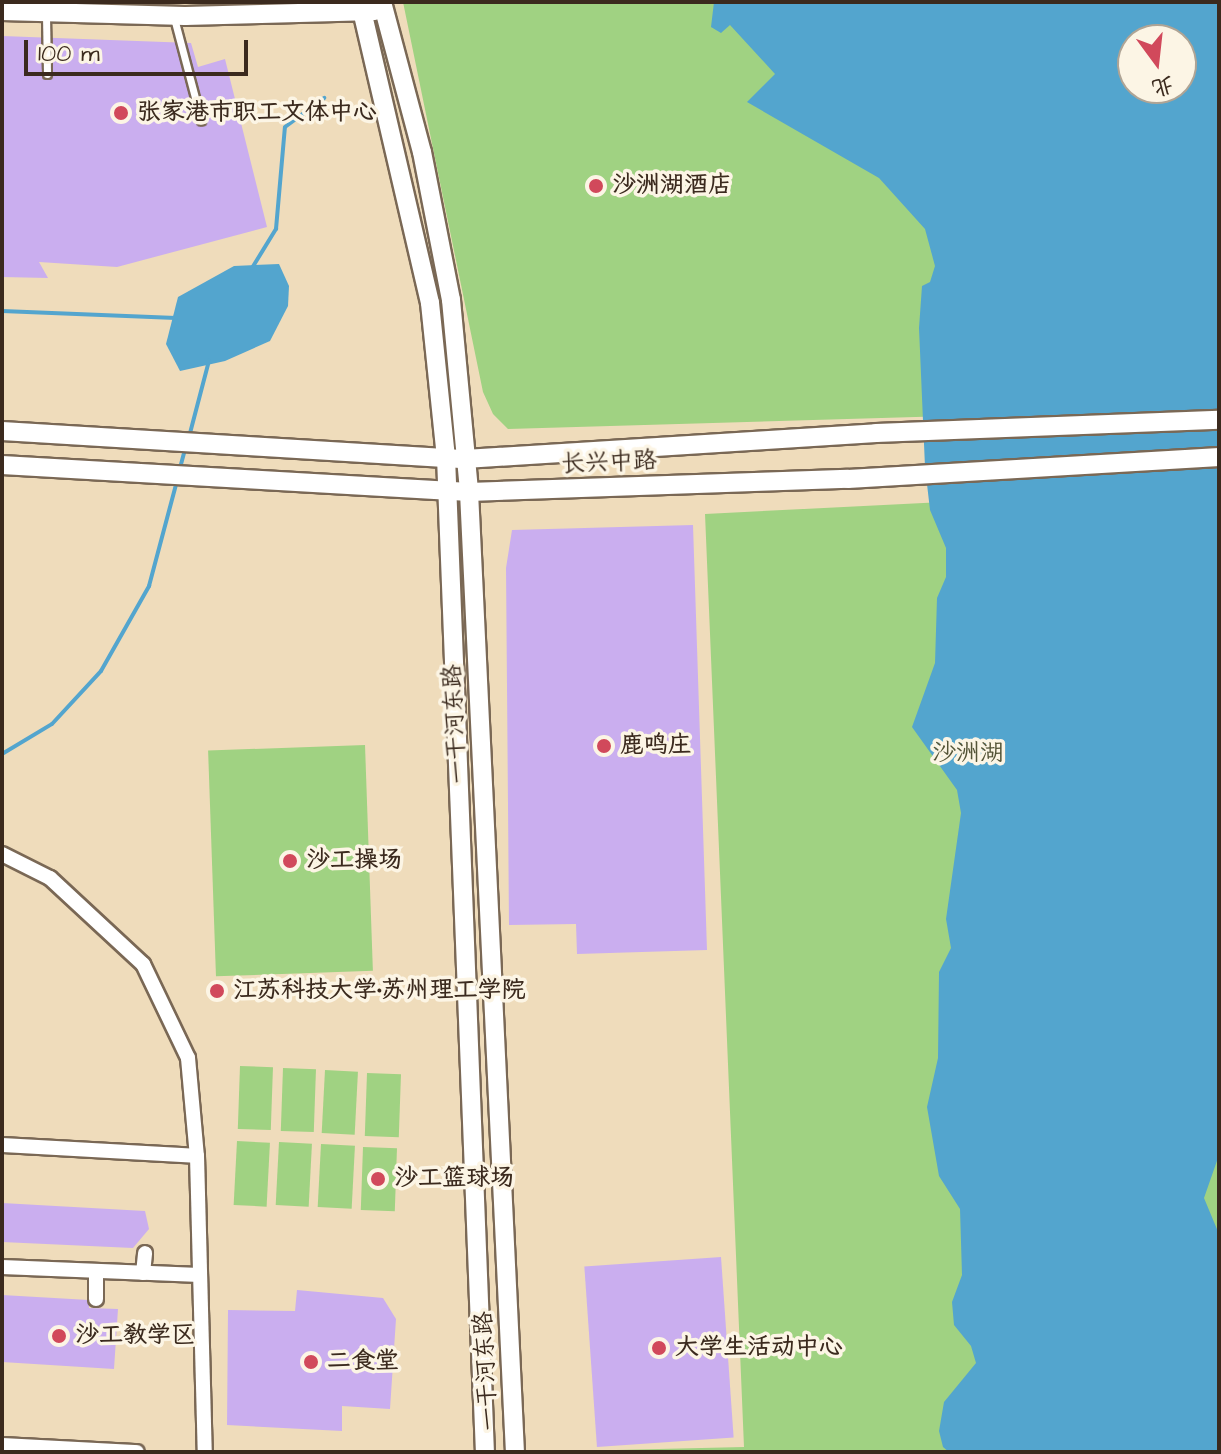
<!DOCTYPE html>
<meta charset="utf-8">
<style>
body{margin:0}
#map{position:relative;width:1221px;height:1454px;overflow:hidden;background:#efdcbb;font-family:"Architects Daughter","LXGW WenKai TC",sans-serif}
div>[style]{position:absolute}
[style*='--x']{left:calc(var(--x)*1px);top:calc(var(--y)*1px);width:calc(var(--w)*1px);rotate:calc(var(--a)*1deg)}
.green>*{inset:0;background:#a0d282;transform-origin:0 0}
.water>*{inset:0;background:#53a5ce}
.stream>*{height:4px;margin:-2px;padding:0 2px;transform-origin:2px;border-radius:2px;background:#53a5ce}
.building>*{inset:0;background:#caaeef;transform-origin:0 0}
.roads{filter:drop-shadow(2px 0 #7a6855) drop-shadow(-2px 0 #7a6855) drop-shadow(0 2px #7a6855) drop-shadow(0 -2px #7a6855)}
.lane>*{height:7px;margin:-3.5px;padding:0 3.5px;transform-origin:3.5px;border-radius:3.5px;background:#fff}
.street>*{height:14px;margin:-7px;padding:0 7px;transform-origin:7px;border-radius:7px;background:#fff}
.secondary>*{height:18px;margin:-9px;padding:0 9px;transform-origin:9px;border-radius:9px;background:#fff}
.dots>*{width:22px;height:22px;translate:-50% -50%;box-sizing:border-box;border:4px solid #fcf5e5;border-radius:50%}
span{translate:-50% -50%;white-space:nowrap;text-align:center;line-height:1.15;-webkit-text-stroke:7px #fcf5e5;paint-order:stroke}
.poi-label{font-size:24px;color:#3b2a1e;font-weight:700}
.left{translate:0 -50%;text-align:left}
.street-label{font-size:24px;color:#3b2a1e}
.park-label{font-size:24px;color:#545437}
.frame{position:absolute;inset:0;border:4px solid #3b2a1e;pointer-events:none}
.north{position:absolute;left:1117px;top:24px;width:80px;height:80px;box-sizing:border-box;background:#fcf5e5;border:2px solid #afa495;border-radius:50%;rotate:165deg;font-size:22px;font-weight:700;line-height:32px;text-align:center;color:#3b2a1e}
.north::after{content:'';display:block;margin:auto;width:28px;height:36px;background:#d1495b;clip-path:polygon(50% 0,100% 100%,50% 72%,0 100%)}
.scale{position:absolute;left:24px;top:40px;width:224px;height:36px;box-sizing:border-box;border:4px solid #3b2a1e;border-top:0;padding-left:10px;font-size:24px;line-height:28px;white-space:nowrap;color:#3b2a1e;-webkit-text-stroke:6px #fcf5e5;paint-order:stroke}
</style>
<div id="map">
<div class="green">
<div style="clip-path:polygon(evenodd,403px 2px,1219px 2px,1219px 408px,508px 429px,493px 414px,483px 392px,403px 2px,1133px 40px,1181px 40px,1181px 88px,1133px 88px,1133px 40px)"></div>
<div style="clip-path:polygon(1219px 488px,1219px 1452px,530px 1452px,744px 1447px,705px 514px)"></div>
<div style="left:365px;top:745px;width:226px;height:157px;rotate:88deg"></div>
<div style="left:240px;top:1066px;width:33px;height:63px;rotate:2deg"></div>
<div style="left:283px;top:1068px;width:33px;height:63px;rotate:2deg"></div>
<div style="left:325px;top:1070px;width:33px;height:63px;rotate:3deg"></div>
<div style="left:367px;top:1073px;width:34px;height:63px;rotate:2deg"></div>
<div style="left:237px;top:1141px;width:33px;height:64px;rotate:3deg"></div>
<div style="left:279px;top:1142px;width:33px;height:63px;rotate:3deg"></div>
<div style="left:321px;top:1144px;width:34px;height:63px;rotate:3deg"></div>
<div style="left:363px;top:1147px;width:34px;height:63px;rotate:2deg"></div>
</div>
<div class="water">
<div style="clip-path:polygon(evenodd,714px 2px,1219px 2px,1219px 1155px,1204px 1198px,1219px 1234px,1219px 1452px,949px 1452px,943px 1447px,939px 1431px,944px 1402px,976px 1363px,971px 1346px,954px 1325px,952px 1302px,962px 1275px,960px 1209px,939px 1176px,927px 1107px,938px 1058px,939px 972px,951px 948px,946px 919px,961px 813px,957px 790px,912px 727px,935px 663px,937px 598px,946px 577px,946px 548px,930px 510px,925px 467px,919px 328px,922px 286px,930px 282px,935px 266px,925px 229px,879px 178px,747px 102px,775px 74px,730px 25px,721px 33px,711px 27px,714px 2px,1133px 40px,1181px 40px,1181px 88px,1133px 88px,1133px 40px)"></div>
<div style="clip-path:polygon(279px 264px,289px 286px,288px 306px,270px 341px,225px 361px,180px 371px,166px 344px,178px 297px,234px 266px)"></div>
</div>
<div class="stream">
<div style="--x:252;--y:268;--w:46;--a:-58.4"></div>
<div style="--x:276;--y:229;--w:102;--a:-85"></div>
<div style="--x:285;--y:127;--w:49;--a:-36.6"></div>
<div style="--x:2;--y:311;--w:174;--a:2.3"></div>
<div style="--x:189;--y:437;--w:79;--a:-75.3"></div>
<div style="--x:180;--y:468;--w:23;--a:-75"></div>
<div style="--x:2;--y:754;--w:58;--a:-31"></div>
<div style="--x:52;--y:724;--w:72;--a:-47.2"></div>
<div style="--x:101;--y:671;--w:98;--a:-60.5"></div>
<div style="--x:149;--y:586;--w:109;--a:-75.1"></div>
</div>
<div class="building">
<div style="clip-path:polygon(2px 36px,191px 43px,198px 67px,225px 59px,267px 227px,117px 267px,39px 262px,48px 278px,2px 277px)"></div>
<div style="clip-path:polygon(693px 525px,707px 950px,577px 954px,576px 924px,509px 925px,506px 568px,512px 530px)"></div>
<div style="clip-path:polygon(2px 1203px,145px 1211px,149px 1229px,133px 1248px,2px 1242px)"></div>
<div style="left:721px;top:1257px;width:181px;height:137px;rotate:86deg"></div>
<div style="clip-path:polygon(297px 1290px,383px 1298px,396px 1319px,390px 1409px,342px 1406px,342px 1431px,227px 1425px,228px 1310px,295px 1311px)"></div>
<div style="clip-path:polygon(2px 1295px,89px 1300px,89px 1308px,118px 1309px,114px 1369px,2px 1362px)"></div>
</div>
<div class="roads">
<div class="lane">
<div style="--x:46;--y:15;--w:59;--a:89"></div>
<div style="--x:174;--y:18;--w:106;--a:75.2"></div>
</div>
<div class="street">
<div style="--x:2;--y:854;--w:54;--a:26.6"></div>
<div style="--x:50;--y:878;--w:127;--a:42.8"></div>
<div style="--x:143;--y:964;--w:104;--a:64.4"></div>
<div style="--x:188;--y:1058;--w:98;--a:84.8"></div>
<div style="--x:197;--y:1156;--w:296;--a:88.5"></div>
<div style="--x:2;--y:1145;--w:195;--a:3.2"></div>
<div style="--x:2;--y:1267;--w:198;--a:2.3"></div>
<div style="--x:143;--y:1273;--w:20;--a:-84"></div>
<div style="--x:96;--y:1299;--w:28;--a:-90"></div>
<div style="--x:2;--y:1445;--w:135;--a:3"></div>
</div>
<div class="secondary">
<div style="--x:360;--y:2;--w:309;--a:76.9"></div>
<div style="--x:430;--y:303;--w:155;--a:84.1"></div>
<div style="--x:446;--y:457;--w:996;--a:87.76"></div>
<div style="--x:382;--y:2;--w:155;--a:75.1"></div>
<div style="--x:422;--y:152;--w:151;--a:78.9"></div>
<div style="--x:451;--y:300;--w:193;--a:84.6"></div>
<div style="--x:469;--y:492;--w:961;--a:87.26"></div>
<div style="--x:2;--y:11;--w:183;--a:1.6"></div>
<div style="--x:185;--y:16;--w:190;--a:-1.5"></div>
<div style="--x:2;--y:431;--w:464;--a:3.5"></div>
<div style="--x:465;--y:459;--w:412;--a:-3.6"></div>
<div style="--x:876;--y:433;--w:343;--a:-2.2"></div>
<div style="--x:2;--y:465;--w:468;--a:3.3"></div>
<div style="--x:469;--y:492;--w:379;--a:-2"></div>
<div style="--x:848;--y:479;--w:372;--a:-3.4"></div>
</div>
</div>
<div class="dots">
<div style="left:121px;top:113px;background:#d1495b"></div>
<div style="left:596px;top:186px;background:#d1495b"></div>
<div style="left:604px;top:746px;background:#d1495b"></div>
<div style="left:290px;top:861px;background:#d1495b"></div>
<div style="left:217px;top:991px;background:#d1495b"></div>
<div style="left:378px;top:1179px;background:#d1495b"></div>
<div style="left:59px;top:1336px;background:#d1495b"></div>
<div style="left:659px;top:1348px;background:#d1495b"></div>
<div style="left:311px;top:1362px;background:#d1495b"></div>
</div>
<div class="poi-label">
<span class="left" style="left:137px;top:113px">张家港市职工文体中心</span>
<span class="left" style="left:612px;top:186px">沙洲湖酒店</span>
<span class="left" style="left:620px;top:746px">鹿鸣庄</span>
<span class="left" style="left:306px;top:861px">沙工操场</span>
<span class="left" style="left:233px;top:991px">江苏科技大学•苏州理工学院</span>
<span class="left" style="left:394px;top:1179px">沙工篮球场</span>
<span class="left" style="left:75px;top:1336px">沙工教学区</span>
<span class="left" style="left:675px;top:1348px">大学生活动中心</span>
<span class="left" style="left:327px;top:1362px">二食堂</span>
</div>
<div class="street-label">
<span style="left:609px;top:463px;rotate:-2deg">长兴中路</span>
<span style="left:456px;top:724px;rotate:-93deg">一干河东路</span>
<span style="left:487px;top:1371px;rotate:-93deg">一干河东路</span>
</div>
<div class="park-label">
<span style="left:968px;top:754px">沙洲湖</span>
</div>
<div class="frame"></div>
<div class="north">北</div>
<div class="scale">100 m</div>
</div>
